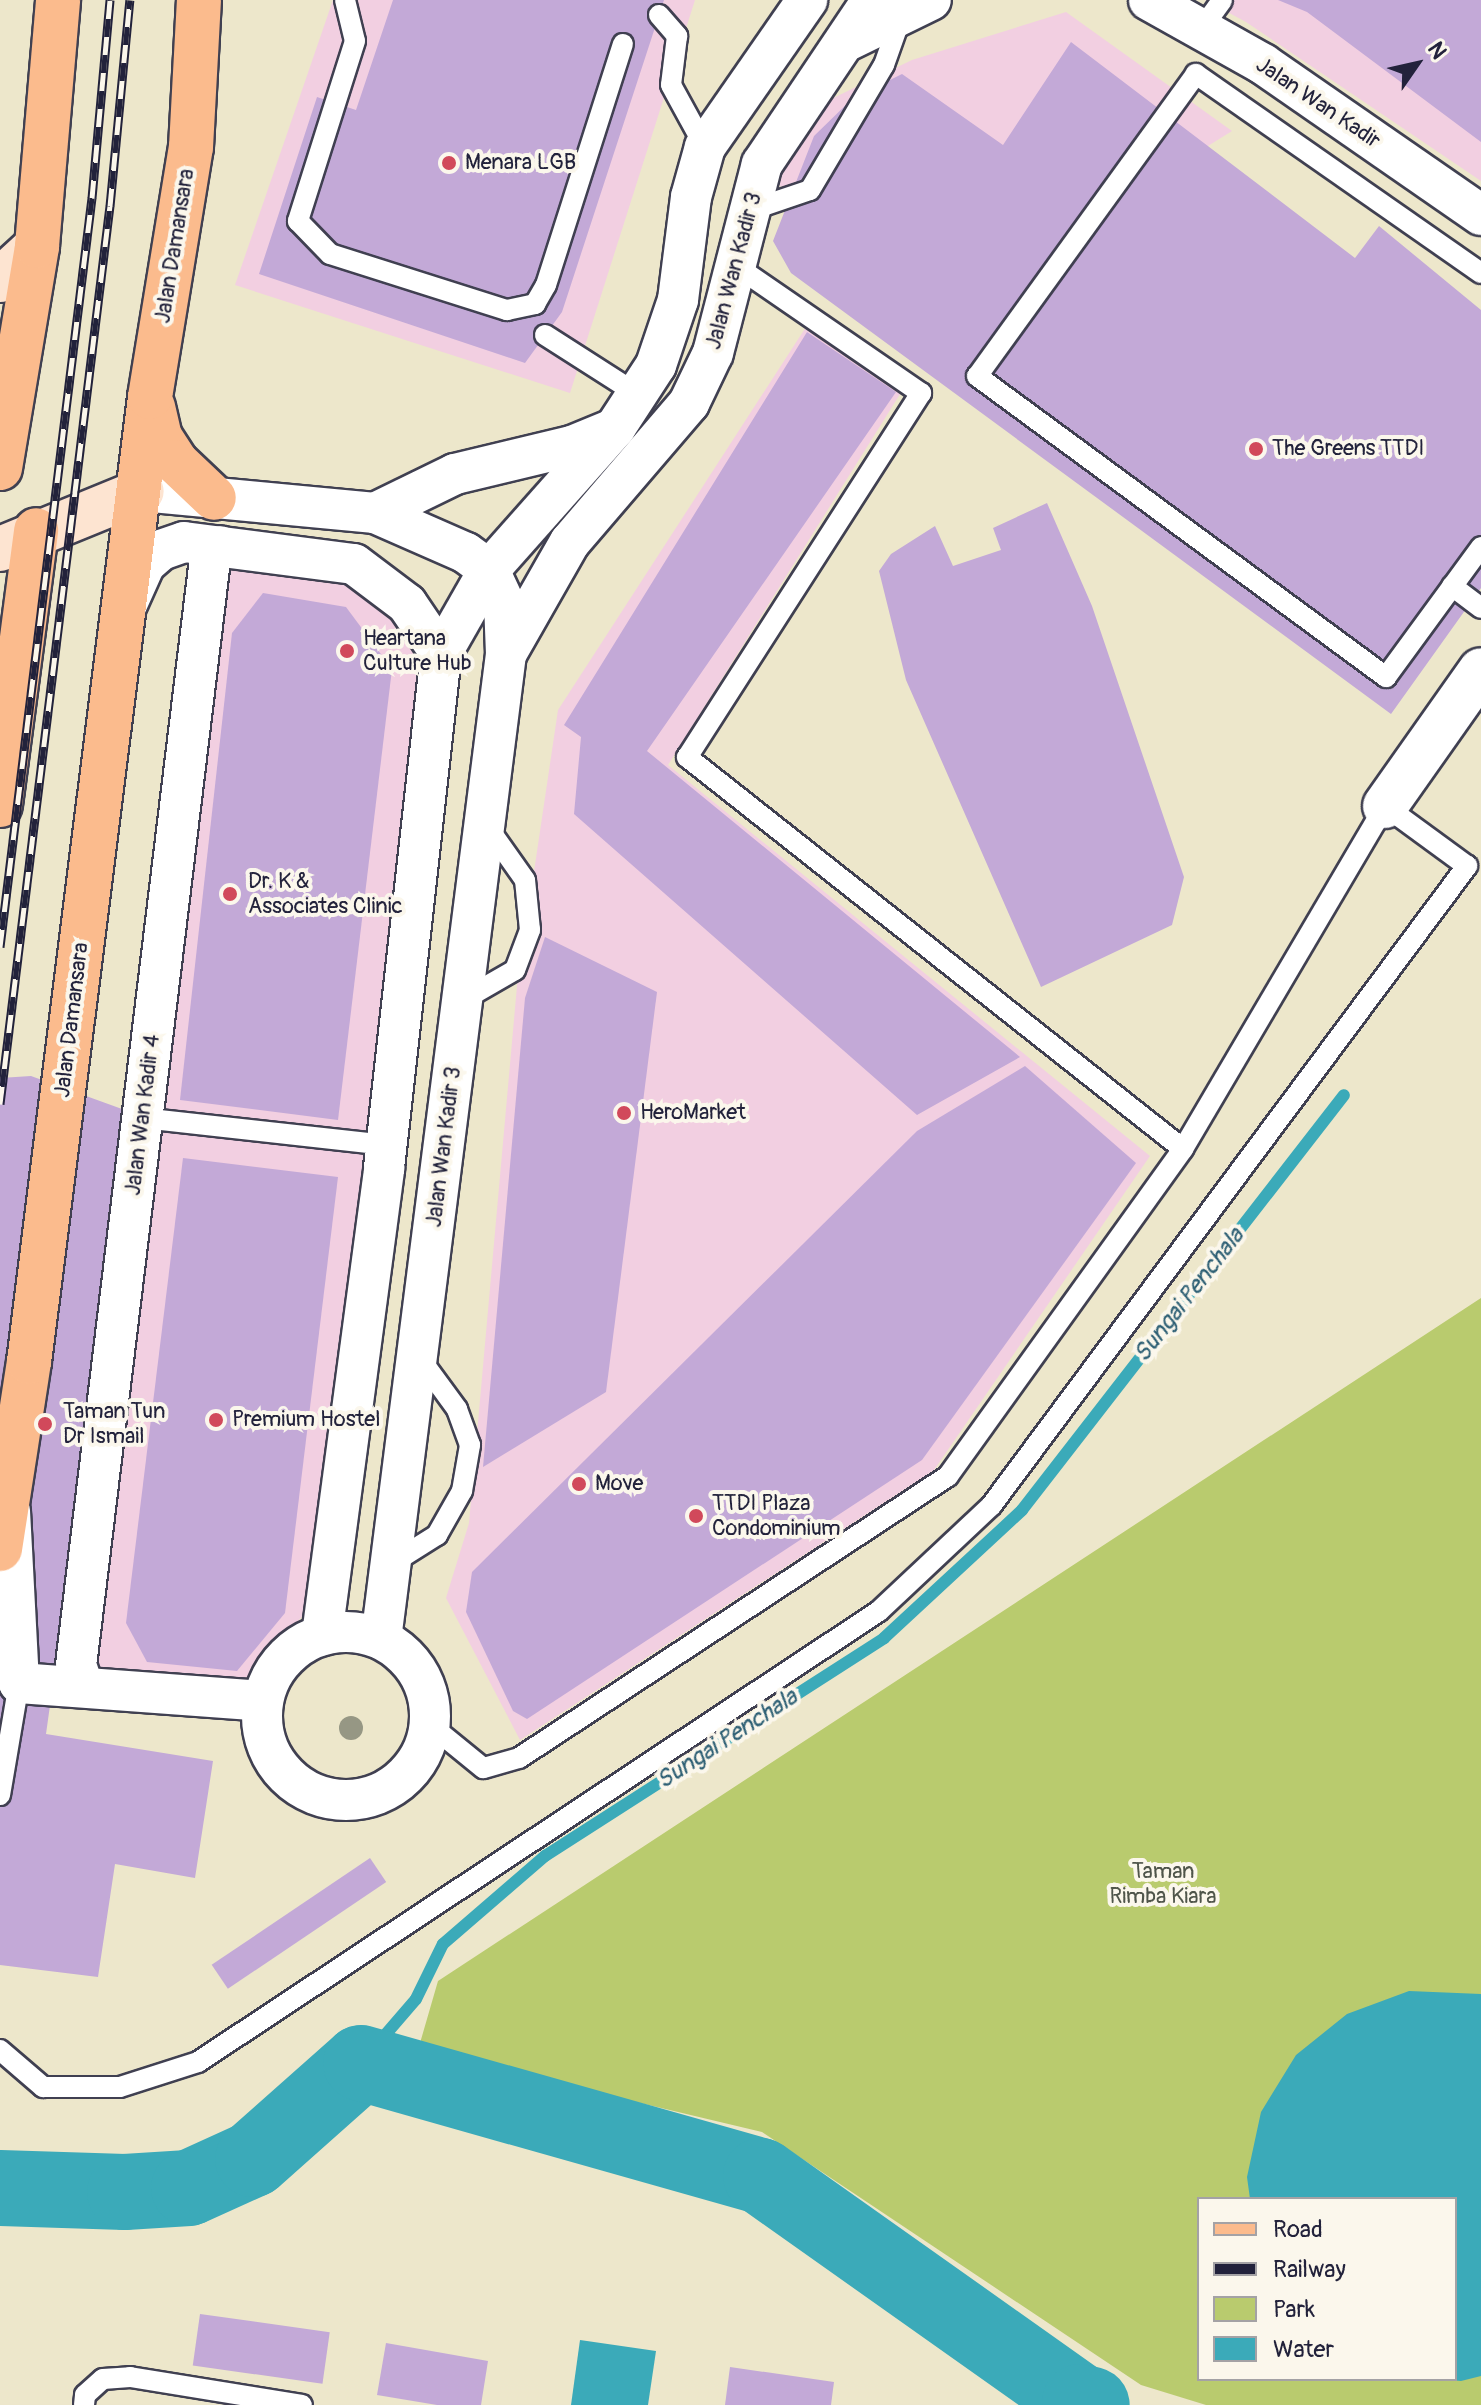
<!DOCTYPE html>
<style>
body{margin:0}
#map{position:relative;width:1481px;height:2405px;overflow:hidden;background:#ede7cb;font-family:Pangolin,sans-serif}
div>[style]{position:absolute}
[style*='--x']{left:calc(var(--x)*1px);top:calc(var(--y)*1px);width:calc(var(--w)*1px);rotate:calc(var(--a)*1deg)}
.built>*{inset:0;background:#f2cfe1}
.green>*{inset:0;background:#b9cb6e}
.water>*{inset:0;background:#3baab9}
.stream>*{height:12px;margin:-6px;padding:0 6px;transform-origin:6px;border-radius:6px;background:#3baab9}
.river>*{height:76px;margin:-38px;padding:0 38px;transform-origin:38px;border-radius:38px;background:#3baab9}
.building>*{inset:0;background:#c3a9d7;transform-origin:0 0}
.roads{filter:drop-shadow(2px 0 #404051) drop-shadow(-2px 0 #404051) drop-shadow(0 2px #404051) drop-shadow(0 -2px #404051)}
.service>*{height:20px;margin:-10px;padding:0 10px;transform-origin:10px;border-radius:10px;background:#fff}
.minor>*{height:40px;margin:-20px;padding:0 20px;transform-origin:20px;border-radius:20px;background:#fff}
.minor>.ring{margin:-20px;padding:0;box-sizing:content-box;background:none;border:40px solid #fff;border-radius:50%}
.tertiary>*{height:44px;margin:-22px;padding:0 22px;transform-origin:22px;border-radius:22px;background:#fff}
.secondary>*{height:44px;margin:-22px;padding:0 22px;transform-origin:22px;border-radius:22px;background:#fde4d1}
.primary>*{height:44px;margin:-22px;padding:0 22px;transform-origin:22px;border-radius:22px;background:#fbbb8d}
.rail>*{height:9px;margin-top:-4.5px;transform-origin:0;background:repeating-linear-gradient(90deg,#fbf7ec 0 18px,#22223b 0 36px);box-sizing:border-box;border-block:2px solid #22223b}
.trees>*{width:24px;height:24px;margin:-12px;border-radius:50%;background:#969784}
.dots>*{width:22px;height:22px;translate:-50% -50%;box-sizing:border-box;border:4px solid #fbf7ec;border-radius:50%}
span{translate:-50% -50%;white-space:nowrap;text-align:center;line-height:1.15;-webkit-text-stroke:8px #fbf7ec;paint-order:stroke}
.street-label{font-size:22px;color:#22223b}
.poi-label{font-size:22px;color:#22223b}
.left{translate:0 -50%;text-align:left}
.park-label{font-size:22px;color:#4f554a}
.water-label{font-size:24px;color:#2d5f74;font-style:italic}
.legend{position:absolute;left:1197px;top:2197px;width:260px;height:184px;box-sizing:border-box;background:#fbf7ec;border:2px solid #a4a2a5;margin:0;padding:10px 14px;list-style:none;font-size:24px;color:#22223b}
.legend li{display:flex;align-items:center;gap:16px;height:40px}
.legend b{width:40px;border:2px solid #a4a2a5}
.north{position:absolute;left:1377px;top:24px;width:80px;height:80px;-webkit-text-stroke:6px #fbf7ec;paint-order:stroke;rotate:56deg;font-size:22px;font-weight:700;line-height:32px;text-align:center;color:#22223b}
.north::after{content:'';display:block;margin:auto;width:28px;height:36px;background:#22223b;clip-path:polygon(50% 0,100% 100%,50% 72%,0 100%)}
</style>
<div id="map">
<div class="built">
<div style="clip-path:polygon(333px 0,695px 0,570px 393px,235px 285px)"></div>
<div style="clip-path:polygon(1205px 0,1481px 0,1481px 181px,1246px 22px)"></div>
<div style="clip-path:polygon(1066px 12px,1232px 131px,1110px 207px,858px 239px,773px 181px,827px 101px,912px 60px)"></div>
<div style="clip-path:polygon(806px 327px,902px 391px,668px 765px,1150px 1156px,934px 1470px,520px 1740px,446px 1598px,469px 1523px,517px 986px,558px 710px)"></div>
<div style="clip-path:polygon(227px 564px,350px 581px,397px 615px,426px 660px,309px 1609px,235px 1690px,89px 1675px)"></div>
</div>
<div class="green">
<div style="clip-path:polygon(evenodd,1481px 1298px,1481px 2405px,1206px 2405px,1141px 2385px,762px 2132px,418px 2050px,438px 1981px,1481px 1298px,1199px 2199px,1455px 2199px,1455px 2379px,1199px 2379px,1199px 2199px)"></div>
</div>
<div class="water">
<div style="clip-path:polygon(1409px 1991px,1481px 1994px,1481px 2376px,1461px 2381px,1437px 2379px,1455px 2379px,1455px 2199px,1250px 2199px,1247px 2177px,1261px 2112px,1296px 2055px,1347px 2014px)"></div>
<div style="clip-path:polygon(580px 2340px,656px 2351px,648px 2405px,571px 2405px)"></div>
</div>
<div class="stream">
<div style="--x:361;--y:2063;--w:84;--a:-49.3"></div>
<div style="--x:416;--y:1999;--w:61;--a:-63.9"></div>
<div style="--x:443;--y:1944;--w:135;--a:-40.8"></div>
<div style="--x:545;--y:1856;--w:403;--a:-32.7"></div>
<div style="--x:884;--y:1638;--w:188;--a:-42.8"></div>
<div style="--x:1022;--y:1510;--w:525;--a:-52.19"></div>
</div>
<div class="river">
<div style="--x:0;--y:2188;--w:125;--a:1.8"></div>
<div style="--x:125;--y:2192;--w:64;--a:-3.6"></div>
<div style="--x:189;--y:2188;--w:70;--a:-24.4"></div>
<div style="--x:253;--y:2159;--w:144;--a:-41.6"></div>
<div style="--x:361;--y:2063;--w:416;--a:15.8"></div>
<div style="--x:761;--y:2176;--w:391;--a:35.3"></div>
<div style="--x:1080;--y:2402;--w:12;--a:14"></div>
</div>
<div class="building">
<div style="clip-path:polygon(393px 0,664px 0,562px 312px,525px 363px,259px 274px,317px 97px,356px 110px)"></div>
<div style="clip-path:polygon(1278px 0,1481px 0,1481px 142px,1307px 12px)"></div>
<div style="clip-path:polygon(1071px 42px,1355px 258px,1379px 226px,1481px 310px,1481px 588px,1391px 714px,791px 273px,773px 241px,814px 136px,852px 99px,902px 74px,1003px 145px)"></div>
<div style="clip-path:polygon(807px 332px,896px 392px,647px 751px,1020px 1057px,917px 1115px,574px 814px,581px 737px,564px 725px)"></div>
<div style="clip-path:polygon(1047px 503px,1092px 606px,1184px 877px,1172px 925px,1041px 987px,906px 680px,879px 571px,891px 554px,935px 526px,953px 566px,1001px 550px,993px 528px)"></div>
<div style="clip-path:polygon(263px 593px,346px 607px,392px 669px,338px 1120px,180px 1100px,232px 633px)"></div>
<div style="clip-path:polygon(545px 937px,657px 992px,606px 1392px,483px 1467px,525px 998px)"></div>
<div style="clip-path:polygon(1025px 1066px,1136px 1163px,922px 1460px,527px 1719px,513px 1711px,466px 1612px,472px 1572px,917px 1131px)"></div>
<div style="clip-path:polygon(31px 1076px,133px 1113px,46px 1734px,213px 1761px,195px 1878px,115px 1864px,98px 1977px,0 1965px,0 1078px)"></div>
<div style="clip-path:polygon(183px 1158px,338px 1177px,285px 1613px,237px 1671px,147px 1662px,126px 1623px)"></div>
<div style="left:370px;top:1858px;width:29px;height:191px;rotate:56deg"></div>
<div style="left:200px;top:2314px;width:131px;height:52px;rotate:8deg"></div>
<div style="clip-path:polygon(386px 2343px,488px 2361px,481px 2405px,437px 2405px,377px 2395px)"></div>
<div style="clip-path:polygon(730px 2367px,834px 2382px,831px 2405px,725px 2405px)"></div>
</div>
<div class="roads">
<div class="service">
<div style="--x:345;--y:0;--w:42;--a:76.3"></div>
<div style="--x:355;--y:41;--w:189;--a:107.6"></div>
<div style="--x:298;--y:221;--w:46;--a:45.9"></div>
<div style="--x:330;--y:254;--w:186;--a:17.6"></div>
<div style="--x:507;--y:310;--w:29;--a:-12"></div>
<div style="--x:535;--y:304;--w:22;--a:-60"></div>
<div style="--x:546;--y:285;--w:253;--a:-72.3"></div>
<div style="--x:659;--y:15;--w:28;--a:49"></div>
<div style="--x:677;--y:36;--w:49;--a:97"></div>
<div style="--x:671;--y:85;--w:71;--a:61.3"></div>
<div style="--x:1202;--y:28;--w:34;--a:-54"></div>
<div style="--x:751;--y:210;--w:62;--a:-18.7"></div>
<div style="--x:810;--y:190;--w:145;--a:-59.4"></div>
<div style="--x:884;--y:65;--w:51;--a:-70.5"></div>
<div style="--x:739;--y:268;--w:221;--a:34.5"></div>
<div style="--x:921;--y:393;--w:433;--a:122.7"></div>
<div style="--x:687;--y:757;--w:632;--a:38.32"></div>
<div style="--x:1481;--y:273;--w:348;--a:-145.1"></div>
<div style="--x:1196;--y:74;--w:373;--a:125.9"></div>
<div style="--x:977;--y:376;--w:508;--a:36.35"></div>
<div style="--x:1386;--y:677;--w:161;--a:-53.8"></div>
<div style="--x:545;--y:335;--w:112;--a:32.6"></div>
<div style="--x:1452;--y:586;--w:36;--a:37"></div>
<div style="--x:461;--y:1001;--w:62;--a:-29.9"></div>
<div style="--x:515;--y:970;--w:43;--a:-69.4"></div>
<div style="--x:530;--y:930;--w:50;--a:-95.7"></div>
<div style="--x:525;--y:880;--w:67;--a:-125.3"></div>
<div style="--x:142;--y:1118;--w:245;--a:6.3"></div>
<div style="--x:394;--y:1562;--w:51;--a:-32.1"></div>
<div style="--x:437;--y:1535;--w:51;--a:-60.4"></div>
<div style="--x:462;--y:1491;--w:47;--a:-80.1"></div>
<div style="--x:470;--y:1445;--w:38;--a:-110"></div>
<div style="--x:457;--y:1409;--w:64;--a:-126.2"></div>
<div style="--x:0;--y:1795;--w:114;--a:-80.4"></div>
<div style="--x:0;--y:2050;--w:57;--a:40.7"></div>
<div style="--x:43;--y:2087;--w:77;--a:0"></div>
<div style="--x:120;--y:2087;--w:82;--a:-17.8"></div>
<div style="--x:198;--y:2062;--w:817;--a:-33.51"></div>
<div style="--x:879;--y:1611;--w:154;--a:-43.2"></div>
<div style="--x:991;--y:1506;--w:798;--a:-53.36"></div>
<div style="--x:1467;--y:866;--w:102;--a:-143.8"></div>
<div style="--x:1385;--y:806;--w:398;--a:120.5"></div>
<div style="--x:1183;--y:1149;--w:403;--a:125.7"></div>
<div style="--x:948;--y:1476;--w:513;--a:146.68"></div>
<div style="--x:519;--y:1758;--w:37;--a:164"></div>
<div style="--x:483;--y:1768;--w:68;--a:-140.9"></div>
<div style="--x:84;--y:2405;--w:10;--a:-84"></div>
<div style="--x:85;--y:2395;--w:24;--a:-42"></div>
<div style="--x:103;--y:2379;--w:27;--a:-4"></div>
<div style="--x:130;--y:2377;--w:174;--a:9.2"></div>
</div>
<div class="minor">
<div style="--x:1149;--y:0;--w:131;--a:29.3"></div>
<div style="--x:1263;--y:64;--w:265;--a:34.7"></div>
<div style="--x:849;--y:40;--w:91;--a:-26"></div>
<div style="--x:142;--y:491;--w:234;--a:5.4"></div>
<div style="--x:375;--y:513;--w:99;--a:23.7"></div>
<div style="--x:466;--y:553;--w:29;--a:36"></div>
<div style="--x:489;--y:570;--w:35;--a:65"></div>
<div style="--x:504;--y:602;--w:52;--a:87.8"></div>
<div style="--x:506;--y:654;--w:993;--a:97.23"></div>
<div style="--x:375;--y:513;--w:89;--a:-26"></div>
<div style="--x:455;--y:474;--w:120;--a:-13.5"></div>
<div style="--x:572;--y:446;--w:42;--a:-22.3"></div>
<div style="--x:127;--y:604;--w:44;--a:-65.8"></div>
<div style="--x:145;--y:564;--w:21;--a:-41"></div>
<div style="--x:161;--y:550;--w:24;--a:-19"></div>
<div style="--x:184;--y:542;--w:171;--a:7.4"></div>
<div style="--x:354;--y:564;--w:66;--a:37"></div>
<div style="--x:407;--y:604;--w:60;--a:55.8"></div>
<div style="--x:506;--y:654;--w:129;--a:-60.3"></div>
<div style="--x:570;--y:542;--w:183;--a:-49.4"></div>
<div style="--x:689;--y:403;--w:55;--a:-64.4"></div>
<div style="--x:713;--y:353;--w:195;--a:-75.5"></div>
<div style="--x:762;--y:164;--w:197;--a:-56.1"></div>
<div style="--x:10;--y:1511;--w:172;--a:87"></div>
<div style="--x:19;--y:1683;--w:244;--a:4.2"></div>
<div class="ring" style="left:262px;top:1632px;width:128px;height:128px"></div>
<div style="--x:322;--y:1635;--w:471;--a:-82.4"></div>
<div style="--x:384;--y:1168;--w:517;--a:-83.67"></div>
<div style="--x:441;--y:654;--w:97;--a:-60.3"></div>
<div style="--x:489;--y:570;--w:190;--a:-48.4"></div>
<div style="--x:615;--y:428;--w:75;--a:-56.9"></div>
<div style="--x:656;--y:365;--w:69;--a:-71.3"></div>
<div style="--x:678;--y:300;--w:104;--a:-82.8"></div>
<div style="--x:691;--y:197;--w:52;--a:-74.4"></div>
<div style="--x:705;--y:147;--w:179;--a:-55.2"></div>
<div style="--x:83;--y:1686;--w:22;--a:-108"></div>
<div style="--x:76;--y:1665;--w:1113;--a:-83.09"></div>
<div style="--x:210;--y:560;--w:17;--a:-54"></div>
</div>
<div class="tertiary">
<div style="--x:1385;--y:806;--w:166;--a:-54.8"></div>
</div>
<div class="secondary">
<div style="--x:0;--y:280;--w:50;--a:-42.6"></div>
<div style="--x:0;--y:549;--w:153;--a:-22.2"></div>
</div>
<div class="primary">
<div style="--x:153;--y:407;--w:31;--a:77"></div>
<div style="--x:160;--y:437;--w:30;--a:57"></div>
<div style="--x:176;--y:462;--w:52;--a:43.5"></div>
<div style="--x:0;--y:468;--w:225;--a:-80.5"></div>
<div style="--x:37;--y:246;--w:247;--a:-85.1"></div>
<div style="--x:0;--y:805;--w:277;--a:-82.5"></div>
<div style="--x:0;--y:1549;--w:189;--a:-81.2"></div>
<div style="--x:29;--y:1362;--w:973;--a:-82.85"></div>
<div style="--x:150;--y:397;--w:253;--a:-80.7"></div>
<div style="--x:191;--y:147;--w:147;--a:-86.9"></div>
</div>
</div>
<div class="rail">
<div style="--x:0;--y:947;--w:755;--a:-83"></div>
<div style="--x:92;--y:198;--w:199;--a:-84.8"></div>
<div style="--x:0;--y:1104;--w:905;--a:-83.02"></div>
<div style="--x:110;--y:206;--w:207;--a:-84.5"></div>
</div>
<div class="trees">
<div style="left:351px;top:1728px"></div>
</div>
<div class="dots">
<div style="left:449px;top:163px;background:#d1495b"></div>
<div style="left:1256px;top:449px;background:#d1495b"></div>
<div style="left:347px;top:651px;background:#d1495b"></div>
<div style="left:230px;top:894px;background:#d1495b"></div>
<div style="left:624px;top:1113px;background:#d1495b"></div>
<div style="left:216px;top:1420px;background:#d1495b"></div>
<div style="left:45px;top:1424px;background:#d1495b"></div>
<div style="left:579px;top:1484px;background:#d1495b"></div>
<div style="left:696px;top:1516px;background:#d1495b"></div>
</div>
<div class="street-label">
<span style="left:1318px;top:103px;rotate:34deg">Jalan Wan Kadir</span>
<span style="left:175px;top:246px;rotate:-81deg">Jalan Damansara</span>
<span style="left:734px;top:271px;rotate:-75deg">Jalan Wan Kadir 3</span>
<span style="left:72px;top:1020px;rotate:-83deg">Jalan Damansara</span>
<span style="left:143px;top:1115px;rotate:-83deg">Jalan Wan Kadir 4</span>
<span style="left:444px;top:1147px;rotate:-83deg">Jalan Wan Kadir 3</span>
</div>
<div class="poi-label">
<span class="left" style="left:465px;top:163px">Menara LGB</span>
<span class="left" style="left:1272px;top:449px">The Greens TTDI</span>
<span class="left" style="left:363px;top:651px">Heartana<br>Culture Hub</span>
<span class="left" style="left:248px;top:894px">Dr. K &amp;<br>Associates Clinic</span>
<span class="left" style="left:640px;top:1113px">HeroMarket</span>
<span class="left" style="left:63px;top:1424px">Taman Tun<br>Dr Ismail</span>
<span class="left" style="left:232px;top:1420px">Premium Hostel</span>
<span class="left" style="left:595px;top:1484px">Move</span>
<span class="left" style="left:712px;top:1516px">TTDI Plaza<br>Condominium</span>
</div>
<div class="park-label">
<span style="left:1163px;top:1884px">Taman<br>Rimba Kiara</span>
</div>
<div class="water-label">
<span style="left:1189px;top:1295px;rotate:-52deg">Sungai Penchala</span>
<span style="left:727px;top:1739px;rotate:-33deg">Sungai Penchala</span>
</div>
<ul class="legend">
<li><b style="height:10px;background:#fbbb8d"></b>Road</li>
<li><b style="height:10px;background:#22223b"></b>Railway</li>
<li><b style="height:22px;background:#b9cb6e"></b>Park</li>
<li><b style="height:22px;background:#3baab9"></b>Water</li>
</ul>
<div class="north">N</div>
</div>
